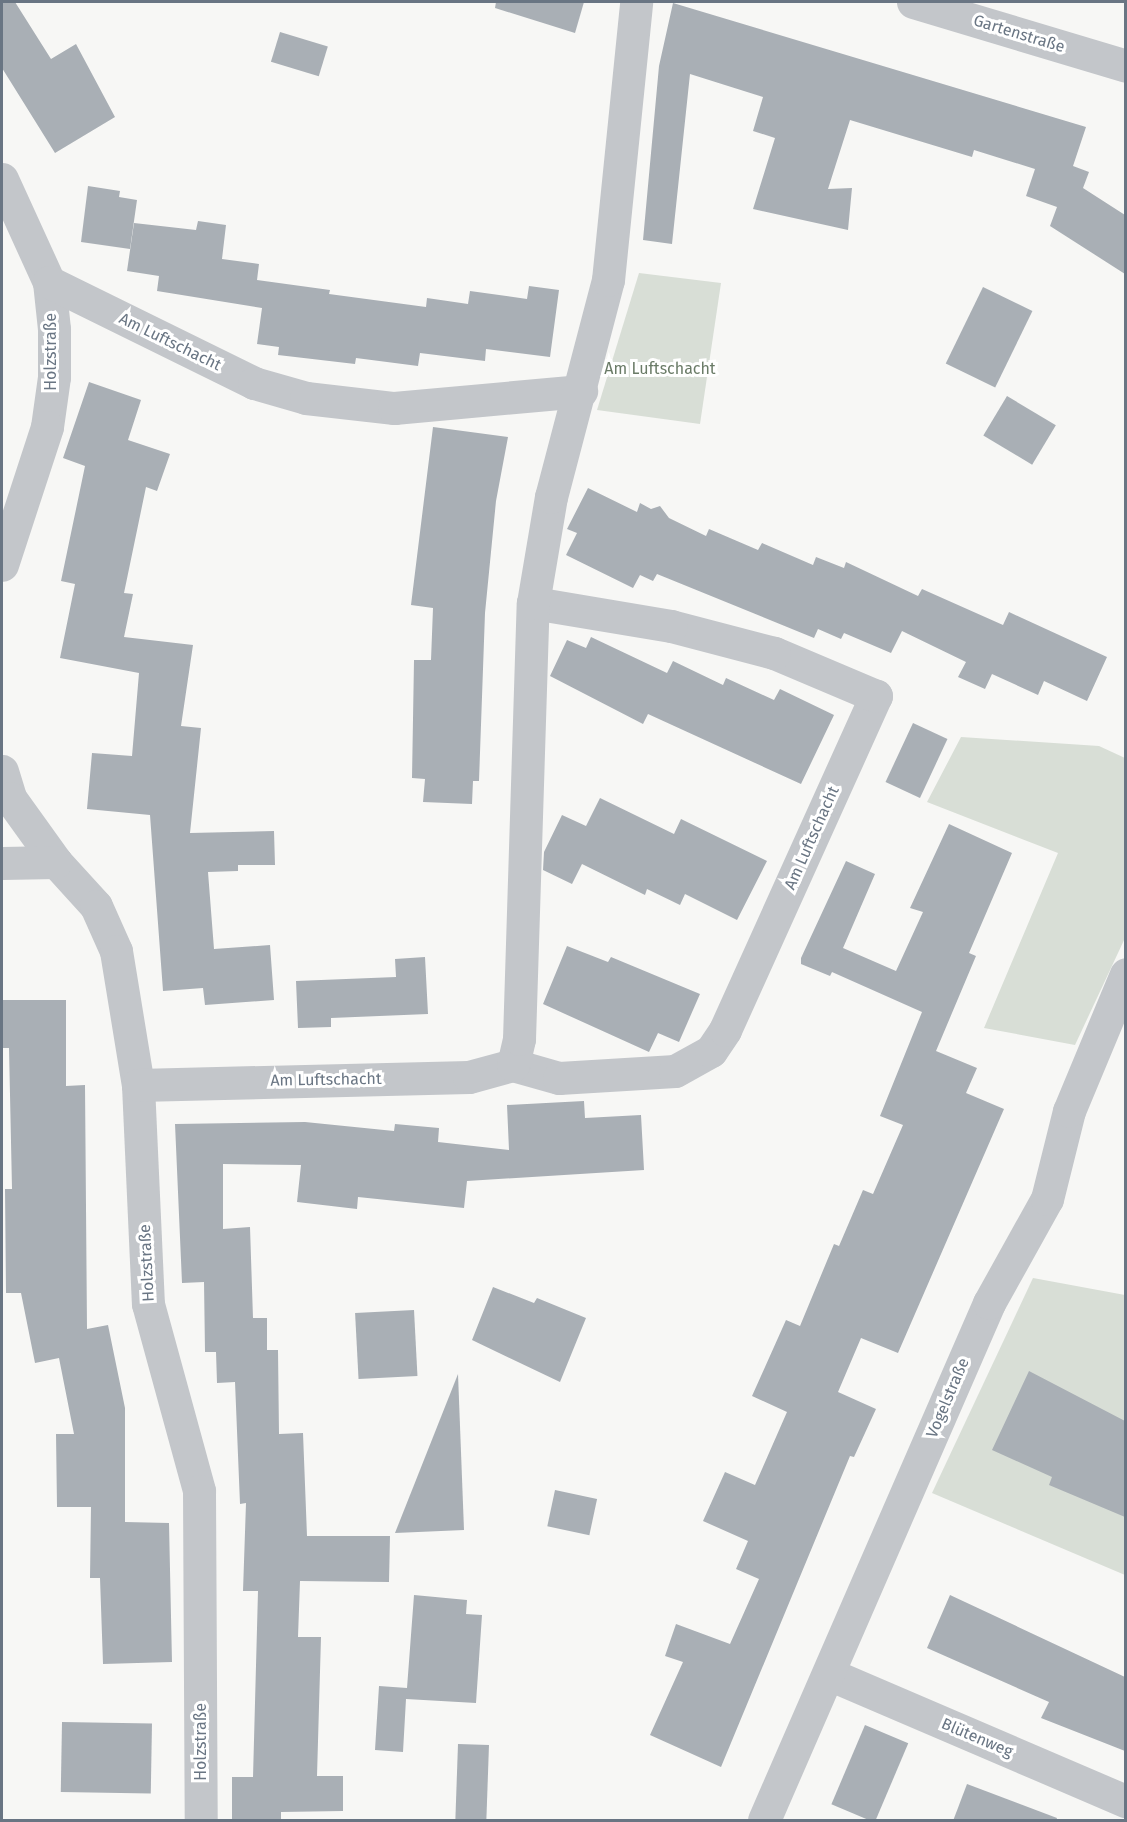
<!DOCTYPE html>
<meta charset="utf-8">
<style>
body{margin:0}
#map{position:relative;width:1127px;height:1822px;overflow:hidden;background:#f7f7f5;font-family:"Fira Sans",sans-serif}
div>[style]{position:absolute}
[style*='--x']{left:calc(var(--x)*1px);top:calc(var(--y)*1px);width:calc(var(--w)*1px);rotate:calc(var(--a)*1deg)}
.green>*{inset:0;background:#d8ded6}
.building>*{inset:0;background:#a9afb5;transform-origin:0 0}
.minor>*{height:33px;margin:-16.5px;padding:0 16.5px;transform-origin:16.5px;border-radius:16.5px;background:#c3c6ca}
span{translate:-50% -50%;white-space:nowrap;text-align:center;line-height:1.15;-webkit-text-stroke:6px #fff;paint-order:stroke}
.street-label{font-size:16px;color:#697583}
.park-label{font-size:16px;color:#6a7b67}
.frame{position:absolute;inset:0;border:3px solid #697583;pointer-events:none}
</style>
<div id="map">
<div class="green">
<div style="clip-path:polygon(639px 273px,721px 283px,700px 424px,597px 410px)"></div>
<div style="clip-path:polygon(961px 737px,1099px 746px,1125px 758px,1125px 938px,1075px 1045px,984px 1028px,1058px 853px,927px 802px)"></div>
<div style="clip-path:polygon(1033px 1278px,1125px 1295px,1125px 1575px,932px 1493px)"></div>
</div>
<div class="building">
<div style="clip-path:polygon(2px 2px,15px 2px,51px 59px,76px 44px,115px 117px,55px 153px,2px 68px)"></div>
<div style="clip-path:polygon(496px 2px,584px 2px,575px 33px,495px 8px)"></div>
<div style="clip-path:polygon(673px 3px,1086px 127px,1073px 166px,1089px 172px,1083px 188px,1125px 215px,1125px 274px,1050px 226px,1057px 207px,1026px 196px,1035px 169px,974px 150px,972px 157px,850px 120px,828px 189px,852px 188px,848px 230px,753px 209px,775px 138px,753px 131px,763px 97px,690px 74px,672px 244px,643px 240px,659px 66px)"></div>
<div style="left:280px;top:32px;width:50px;height:31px;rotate:17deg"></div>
<div style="clip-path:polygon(88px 186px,120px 191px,119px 197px,137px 200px,130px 249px,81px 242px)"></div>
<div style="clip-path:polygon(198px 221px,226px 225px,222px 259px,259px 264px,257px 280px,330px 290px,329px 294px,426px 307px,427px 298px,468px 304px,470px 291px,527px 299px,529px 286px,559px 290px,550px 357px,486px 349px,485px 361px,420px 353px,418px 366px,356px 358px,355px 364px,278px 355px,279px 347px,257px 344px,262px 308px,157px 291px,159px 276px,127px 271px,134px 223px,196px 230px)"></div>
<div style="left:983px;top:287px;width:55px;height:85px;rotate:26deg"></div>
<div style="clip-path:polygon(89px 382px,141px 400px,128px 440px,170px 454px,157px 491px,146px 487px,124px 593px,133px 594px,124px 637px,193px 645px,181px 726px,201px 728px,190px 833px,274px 831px,275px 865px,238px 865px,238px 871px,208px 872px,214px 949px,270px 945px,274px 1000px,205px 1005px,203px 988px,163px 991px,150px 815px,87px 809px,92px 753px,132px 756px,139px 673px,60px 658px,75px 584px,61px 581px,85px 466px,63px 458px)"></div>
<div style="left:1007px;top:396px;width:57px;height:46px;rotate:31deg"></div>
<div style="clip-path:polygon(433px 427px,508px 437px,496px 501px,485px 613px,479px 781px,473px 781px,472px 804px,423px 802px,425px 779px,412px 778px,414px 660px,431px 660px,433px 608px,411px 605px)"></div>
<div style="clip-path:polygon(588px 488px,637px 512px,640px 503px,651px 509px,660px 506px,669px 518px,706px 536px,709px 529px,758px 550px,762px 543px,813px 565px,816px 557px,844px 568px,846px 562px,918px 596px,922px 589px,1003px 625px,1009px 612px,1107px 657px,1087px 701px,1044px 681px,1038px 695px,992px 674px,985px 689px,958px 677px,966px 662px,902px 631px,891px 653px,844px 633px,841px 639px,818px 629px,814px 638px,657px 574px,653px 581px,640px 575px,633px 588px,566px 555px,577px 533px,567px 529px)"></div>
<div style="clip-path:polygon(591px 637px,667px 673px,673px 661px,723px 685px,726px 678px,774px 700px,780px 689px,834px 715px,801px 784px,648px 714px,643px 724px,550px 676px,567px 640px,586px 648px)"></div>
<div style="left:913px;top:723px;width:38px;height:65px;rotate:25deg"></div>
<div style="clip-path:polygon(600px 798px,674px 834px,681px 819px,767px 861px,737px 920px,685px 894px,680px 905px,647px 889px,645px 895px,582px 864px,572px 884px,543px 870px,544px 852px,562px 815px,586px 826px)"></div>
<div style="clip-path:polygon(949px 824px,1012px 853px,969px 953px,976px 956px,936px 1051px,977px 1068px,966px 1093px,1004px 1109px,898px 1353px,861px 1338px,838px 1392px,876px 1409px,854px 1457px,850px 1456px,721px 1767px,650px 1735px,683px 1662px,665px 1656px,676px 1624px,730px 1644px,759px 1579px,736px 1569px,748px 1541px,703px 1521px,725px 1472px,755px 1485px,787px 1412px,752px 1396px,786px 1320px,800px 1326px,834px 1244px,839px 1246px,863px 1190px,873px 1194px,903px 1125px,880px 1116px,922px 1012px,832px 972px,830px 976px,801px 964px,801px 958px,846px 861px,875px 874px,843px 948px,896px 971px,923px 912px,910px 908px)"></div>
<div style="clip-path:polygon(567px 946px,608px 962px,611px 957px,700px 994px,679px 1042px,658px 1033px,649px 1052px,543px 1004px)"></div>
<div style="clip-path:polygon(425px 957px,428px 1014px,331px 1018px,331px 1027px,298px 1028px,296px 981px,396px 977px,395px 959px)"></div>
<div style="clip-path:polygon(2px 1000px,66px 1000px,66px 1086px,85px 1085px,87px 1329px,108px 1325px,125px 1408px,125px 1522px,169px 1523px,172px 1662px,103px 1664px,100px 1578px,90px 1578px,91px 1507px,57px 1507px,56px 1434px,74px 1434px,59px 1358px,35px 1363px,21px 1293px,6px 1293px,5px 1189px,12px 1189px,9px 1048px,2px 1048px)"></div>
<div style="clip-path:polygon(584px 1101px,585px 1118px,641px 1115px,644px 1170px,467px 1181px,464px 1208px,358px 1197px,357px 1209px,297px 1202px,301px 1165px,223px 1164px,223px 1229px,250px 1227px,253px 1318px,267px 1318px,267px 1350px,278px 1350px,279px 1434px,303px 1433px,307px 1536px,390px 1536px,389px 1582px,300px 1581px,298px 1637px,321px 1637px,317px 1776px,343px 1776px,343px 1811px,281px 1812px,281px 1821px,232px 1821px,232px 1777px,253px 1777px,258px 1591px,243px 1591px,246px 1503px,240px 1504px,235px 1382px,217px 1383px,216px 1352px,205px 1352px,204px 1282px,182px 1283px,175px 1124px,305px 1122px,394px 1131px,395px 1124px,439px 1128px,438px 1142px,509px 1150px,507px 1105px)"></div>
<div style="clip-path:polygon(493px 1287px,534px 1303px,537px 1298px,586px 1318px,560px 1382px,472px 1340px)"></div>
<div style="left:414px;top:1310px;width:66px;height:59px;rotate:87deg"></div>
<div style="clip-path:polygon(1029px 1371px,1125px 1421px,1125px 1517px,1049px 1485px,1052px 1477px,992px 1450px)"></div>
<div style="clip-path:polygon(458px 1374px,464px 1530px,395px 1533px)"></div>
<div style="left:555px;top:1490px;width:43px;height:37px;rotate:12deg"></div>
<div style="clip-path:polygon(414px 1595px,467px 1600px,466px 1614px,482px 1615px,476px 1703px,406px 1699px,403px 1752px,375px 1750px,379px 1686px,407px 1688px)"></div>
<div style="clip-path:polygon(950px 1595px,1125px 1677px,1125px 1751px,1041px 1718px,1049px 1702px,927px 1648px)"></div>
<div style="left:62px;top:1722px;width:90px;height:70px;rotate:1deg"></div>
<div style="left:865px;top:1725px;width:47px;height:86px;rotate:23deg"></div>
<div style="left:458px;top:1744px;width:31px;height:77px;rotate:2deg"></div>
<div style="clip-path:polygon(967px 1784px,1057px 1818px,1056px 1821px,953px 1821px)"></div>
</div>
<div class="minor">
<div style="--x:913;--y:2;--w:222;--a:16.7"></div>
<div style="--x:2;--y:179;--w:113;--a:65.5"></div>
<div style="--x:49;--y:282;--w:47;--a:83.9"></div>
<div style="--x:54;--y:329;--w:48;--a:90"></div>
<div style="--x:54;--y:377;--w:50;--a:98"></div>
<div style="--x:47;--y:427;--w:145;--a:108.1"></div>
<div style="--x:49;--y:282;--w:229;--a:26.2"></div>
<div style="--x:254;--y:383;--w:54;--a:16.1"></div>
<div style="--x:306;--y:398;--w:89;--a:6.5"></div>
<div style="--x:394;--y:408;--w:188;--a:-5.2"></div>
<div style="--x:2;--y:771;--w:28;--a:73"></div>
<div style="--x:10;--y:798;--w:79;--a:54.3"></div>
<div style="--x:56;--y:862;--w:59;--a:47.7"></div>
<div style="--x:96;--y:906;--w:49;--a:66"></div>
<div style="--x:116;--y:951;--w:136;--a:80.7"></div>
<div style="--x:138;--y:1085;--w:219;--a:87.4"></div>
<div style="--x:148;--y:1304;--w:194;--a:74.7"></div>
<div style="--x:199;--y:1491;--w:329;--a:89.7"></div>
<div style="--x:2;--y:863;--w:54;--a:-1.1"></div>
<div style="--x:513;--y:1065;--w:48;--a:15.8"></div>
<div style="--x:559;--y:1078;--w:116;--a:-3.5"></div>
<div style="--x:675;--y:1071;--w:41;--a:-29.1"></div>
<div style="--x:711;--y:1051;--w:25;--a:-56"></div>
<div style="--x:725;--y:1030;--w:367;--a:-65.7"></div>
<div style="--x:876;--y:696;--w:111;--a:-157.1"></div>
<div style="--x:774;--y:653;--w:106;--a:-165.3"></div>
<div style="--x:671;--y:626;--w:140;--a:-170.5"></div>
<div style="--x:138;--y:1085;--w:331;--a:-1.4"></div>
<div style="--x:469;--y:1077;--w:46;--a:-15.3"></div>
<div style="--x:513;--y:1065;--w:27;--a:-77"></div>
<div style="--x:519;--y:1039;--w:436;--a:-88.2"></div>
<div style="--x:533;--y:603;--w:108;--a:-80.4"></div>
<div style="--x:551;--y:497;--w:224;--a:-75.3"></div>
<div style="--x:608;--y:280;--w:279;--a:-84.2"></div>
<div style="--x:829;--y:1674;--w:323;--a:23.2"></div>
<div style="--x:764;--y:1820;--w:564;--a:-66.48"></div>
<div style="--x:989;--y:1303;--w:119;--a:-60.9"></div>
<div style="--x:1047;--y:1199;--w:91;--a:-76"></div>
<div style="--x:1069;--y:1111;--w:148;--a:-67.4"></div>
</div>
<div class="street-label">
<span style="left:1019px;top:34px;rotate:17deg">Gartenstraße</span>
<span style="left:170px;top:342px;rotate:26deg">Am Luftschacht</span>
<span style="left:51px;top:352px;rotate:-90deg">Holzstraße</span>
<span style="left:812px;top:838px;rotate:-66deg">Am Luftschacht</span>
<span style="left:326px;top:1080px;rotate:-1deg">Am Luftschacht</span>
<span style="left:147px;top:1263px;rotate:-93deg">Holzstraße</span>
<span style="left:948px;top:1398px;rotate:-67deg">Vogelstraße</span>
<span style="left:977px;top:1738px;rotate:23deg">Blütenweg</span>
<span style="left:201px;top:1742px;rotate:-90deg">Holzstraße</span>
</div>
<div class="park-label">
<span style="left:660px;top:369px">Am Luftschacht</span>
</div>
<div class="frame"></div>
</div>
